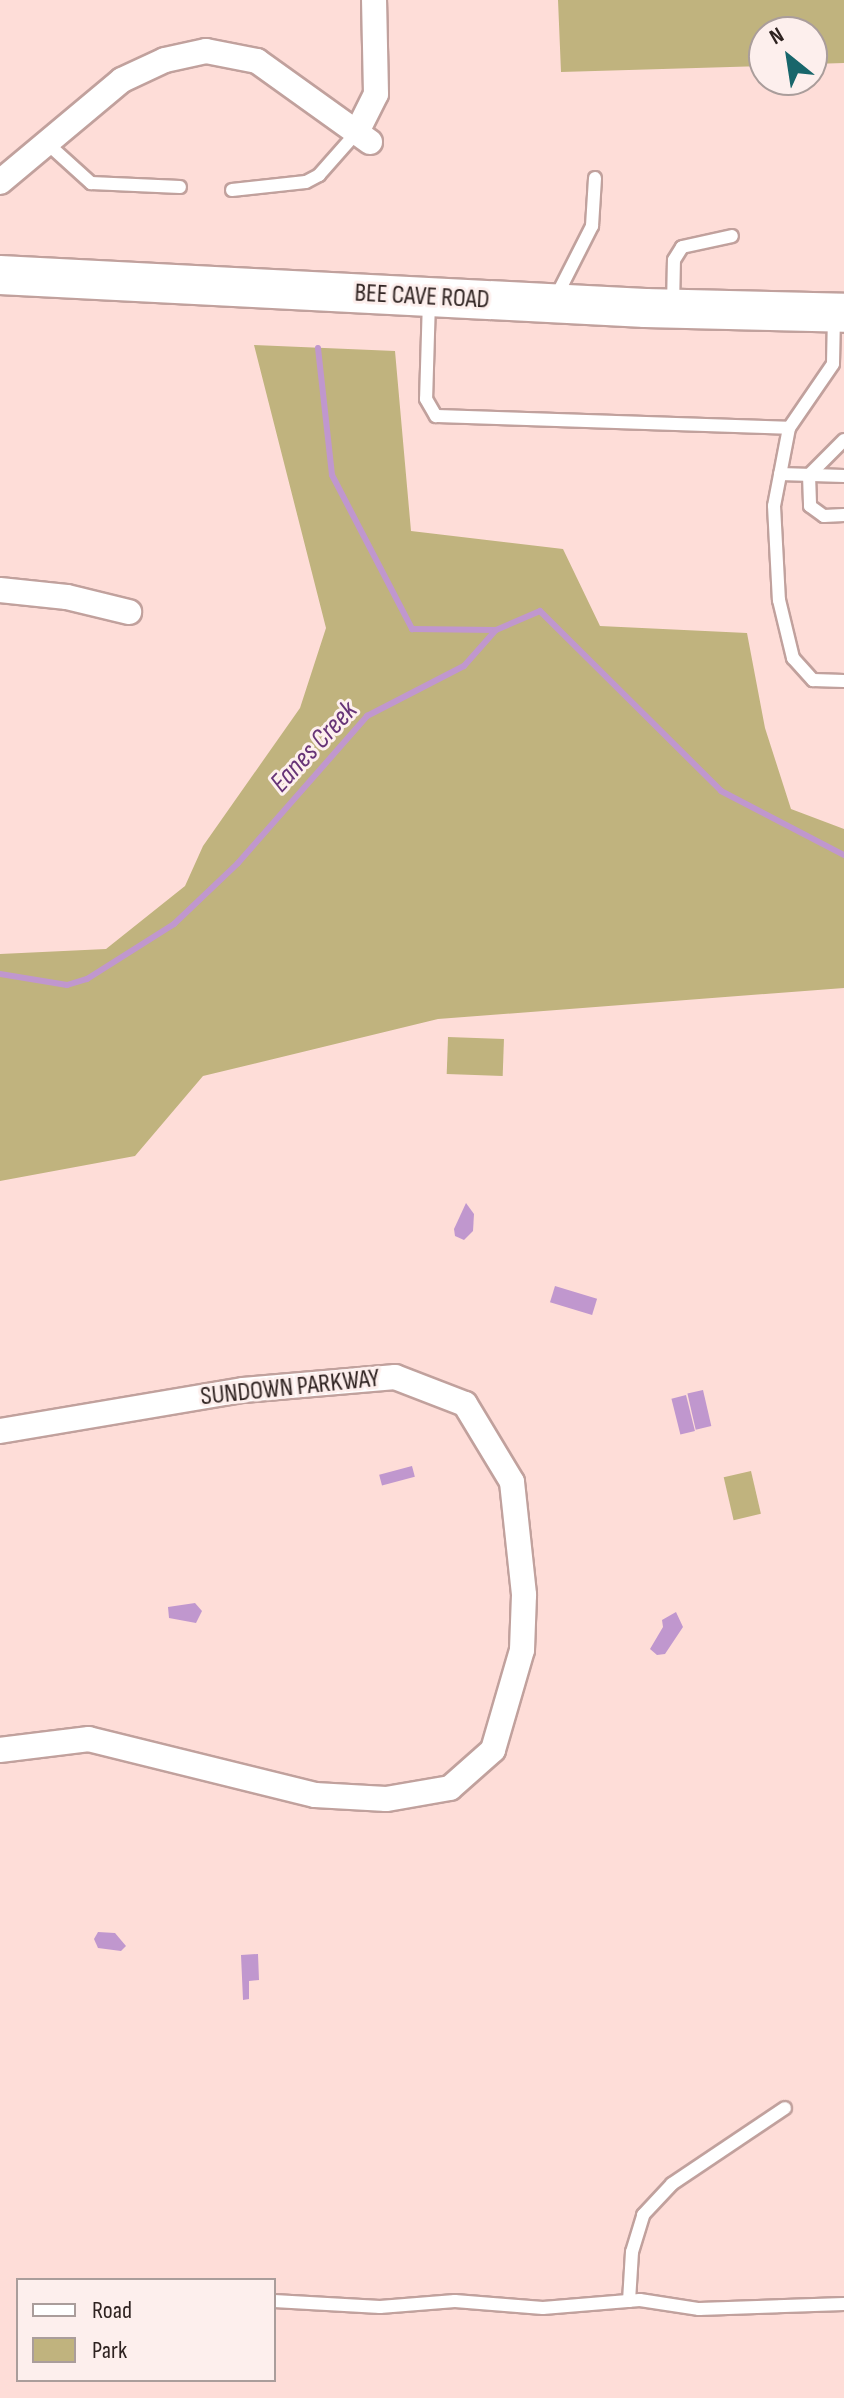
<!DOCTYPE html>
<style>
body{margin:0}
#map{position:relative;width:844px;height:2398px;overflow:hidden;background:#feddd8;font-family:"Sofia Sans Condensed",sans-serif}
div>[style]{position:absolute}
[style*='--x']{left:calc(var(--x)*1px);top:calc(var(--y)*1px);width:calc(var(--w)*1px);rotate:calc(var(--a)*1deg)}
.green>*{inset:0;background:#c0b37e;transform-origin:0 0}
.water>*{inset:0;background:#c097ce;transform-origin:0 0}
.stream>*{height:6px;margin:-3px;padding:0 3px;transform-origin:3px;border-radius:3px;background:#c097ce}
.roads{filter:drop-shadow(2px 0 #c1a19d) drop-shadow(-2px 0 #c1a19d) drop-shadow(0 2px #c1a19d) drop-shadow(0 -2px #c1a19d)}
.service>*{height:12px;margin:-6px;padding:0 6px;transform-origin:6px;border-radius:6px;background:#fff}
.minor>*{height:24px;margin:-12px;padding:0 12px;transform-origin:12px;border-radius:12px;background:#fff}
.primary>*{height:38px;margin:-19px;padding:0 19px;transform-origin:19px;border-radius:19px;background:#fff}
span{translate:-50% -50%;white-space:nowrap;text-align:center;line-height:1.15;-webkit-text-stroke:6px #fdefed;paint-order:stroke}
.street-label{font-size:26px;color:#2e2220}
.water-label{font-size:28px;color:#673477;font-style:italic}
.legend{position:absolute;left:16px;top:2278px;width:260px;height:104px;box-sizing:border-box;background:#fdefed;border:2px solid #aa9d9b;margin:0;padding:10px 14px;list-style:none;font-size:24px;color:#2e2220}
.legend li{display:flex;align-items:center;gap:16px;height:40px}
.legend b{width:40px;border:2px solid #aa9d9b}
.north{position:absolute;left:748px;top:16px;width:80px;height:80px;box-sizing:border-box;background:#fdefed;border:2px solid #aa9d9b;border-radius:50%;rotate:330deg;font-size:22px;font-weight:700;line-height:32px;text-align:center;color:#2e2220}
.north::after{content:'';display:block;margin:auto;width:28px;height:36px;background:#18666b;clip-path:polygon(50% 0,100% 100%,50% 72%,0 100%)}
</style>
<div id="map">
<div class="green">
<div style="clip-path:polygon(558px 0,844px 0,844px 63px,812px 64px,812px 32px,764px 32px,764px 66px,561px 72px)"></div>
<div style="clip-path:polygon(254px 345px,395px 351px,411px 531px,563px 549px,600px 626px,747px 633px,765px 728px,791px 809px,844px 829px,844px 988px,438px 1019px,203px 1076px,135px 1156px,0 1181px,0 954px,106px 949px,185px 886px,203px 846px,300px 708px,326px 628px)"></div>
<div style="left:448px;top:1037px;width:56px;height:37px;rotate:2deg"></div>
<div style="left:751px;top:1471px;width:44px;height:28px;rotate:77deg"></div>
</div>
<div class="water">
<div style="clip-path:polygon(466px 1203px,474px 1214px,473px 1231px,464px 1240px,455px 1236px,454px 1229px)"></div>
<div style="left:555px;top:1286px;width:44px;height:17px;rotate:17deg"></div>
<div style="left:703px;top:1390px;width:37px;height:16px;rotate:77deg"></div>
<div style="left:686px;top:1395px;width:37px;height:15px;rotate:76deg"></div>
<div style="left:412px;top:1466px;width:11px;height:34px;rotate:75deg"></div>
<div style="clip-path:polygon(195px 1603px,202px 1611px,196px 1623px,169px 1618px,168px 1607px)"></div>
<div style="clip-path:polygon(676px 1612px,683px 1627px,665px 1654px,657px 1655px,650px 1649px,663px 1627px,662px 1620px)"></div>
<div style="clip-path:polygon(98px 1932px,115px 1933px,126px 1946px,121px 1951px,98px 1948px,94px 1939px)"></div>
<div style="clip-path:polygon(258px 1954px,259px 1980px,249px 1981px,249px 1999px,243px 2000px,241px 1955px)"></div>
</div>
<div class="stream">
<div style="--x:318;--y:348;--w:128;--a:83.7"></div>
<div style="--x:332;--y:475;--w:174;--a:62.5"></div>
<div style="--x:412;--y:629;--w:83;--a:0.7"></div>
<div style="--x:0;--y:974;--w:68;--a:9.3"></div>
<div style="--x:67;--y:985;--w:21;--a:-17"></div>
<div style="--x:87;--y:979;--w:103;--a:-32.3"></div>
<div style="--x:174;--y:924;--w:88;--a:-43.6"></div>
<div style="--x:238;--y:863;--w:196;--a:-48.7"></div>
<div style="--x:367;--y:716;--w:109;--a:-27.3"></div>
<div style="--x:464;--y:666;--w:48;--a:-48.4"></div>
<div style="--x:496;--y:630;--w:48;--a:-23.4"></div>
<div style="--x:540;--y:611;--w:255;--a:44.8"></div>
<div style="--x:721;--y:791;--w:139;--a:27.5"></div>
</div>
<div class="roads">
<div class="service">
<div style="--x:49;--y:145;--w:57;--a:42.1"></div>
<div style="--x:91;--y:183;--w:89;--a:2.6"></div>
<div style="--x:232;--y:190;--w:74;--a:-6.2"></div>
<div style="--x:306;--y:182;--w:15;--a:-28"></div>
<div style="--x:319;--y:175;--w:57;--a:-48.5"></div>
<div style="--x:556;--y:297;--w:80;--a:-63.1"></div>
<div style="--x:592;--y:226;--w:48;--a:-86.4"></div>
<div style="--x:429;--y:300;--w:99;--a:91.7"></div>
<div style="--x:426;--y:399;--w:20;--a:60"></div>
<div style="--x:436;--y:416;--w:353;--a:1.9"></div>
<div style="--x:673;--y:306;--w:46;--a:-88.8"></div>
<div style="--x:674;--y:260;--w:15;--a:-58"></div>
<div style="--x:682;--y:247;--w:51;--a:-12.4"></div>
<div style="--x:834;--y:316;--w:48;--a:91.2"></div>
<div style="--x:833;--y:364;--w:78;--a:124.5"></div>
<div style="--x:789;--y:428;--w:79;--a:100.9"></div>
<div style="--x:774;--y:506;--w:94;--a:87"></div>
<div style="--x:779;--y:600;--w:60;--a:76.4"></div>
<div style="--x:793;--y:658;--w:30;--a:48"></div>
<div style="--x:813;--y:680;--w:31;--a:2"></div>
<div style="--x:844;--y:440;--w:49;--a:135"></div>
<div style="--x:809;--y:475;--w:31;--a:88"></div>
<div style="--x:810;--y:506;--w:17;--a:36"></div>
<div style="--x:824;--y:516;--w:20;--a:-3"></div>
<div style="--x:780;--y:474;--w:64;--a:1.8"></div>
<div style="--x:274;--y:2301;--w:106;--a:3.2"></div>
<div style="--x:380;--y:2307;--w:75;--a:-4.6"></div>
<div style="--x:455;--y:2301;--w:88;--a:4.5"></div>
<div style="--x:543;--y:2308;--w:97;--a:-4.7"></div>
<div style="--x:640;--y:2300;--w:60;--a:8.7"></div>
<div style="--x:699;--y:2309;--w:145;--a:-2"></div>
<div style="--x:629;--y:2301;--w:49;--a:-86.5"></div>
<div style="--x:632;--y:2252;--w:39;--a:-73"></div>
<div style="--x:643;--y:2215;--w:42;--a:-46.9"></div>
<div style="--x:672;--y:2184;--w:136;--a:-33.9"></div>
</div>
<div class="minor">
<div style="--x:357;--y:132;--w:42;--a:-63.4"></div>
<div style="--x:376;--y:94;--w:94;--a:-91.2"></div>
<div style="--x:0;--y:182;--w:159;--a:-39.9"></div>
<div style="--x:122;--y:80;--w:47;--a:-24.9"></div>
<div style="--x:165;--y:60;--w:42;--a:-12.4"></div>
<div style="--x:206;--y:51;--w:52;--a:11.1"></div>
<div style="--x:257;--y:61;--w:139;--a:35.6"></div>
<div style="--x:0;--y:590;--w:67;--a:6"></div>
<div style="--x:67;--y:597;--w:64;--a:13.6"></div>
<div style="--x:0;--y:1431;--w:246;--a:-9.6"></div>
<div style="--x:243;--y:1390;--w:153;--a:-4.9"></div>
<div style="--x:395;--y:1377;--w:75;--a:21.1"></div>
<div style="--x:465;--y:1404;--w:91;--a:58.9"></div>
<div style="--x:512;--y:1482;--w:114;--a:83.9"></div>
<div style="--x:524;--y:1595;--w:55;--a:92.1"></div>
<div style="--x:522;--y:1650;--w:104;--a:106.2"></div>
<div style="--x:493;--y:1750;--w:57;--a:138.5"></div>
<div style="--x:450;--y:1788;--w:65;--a:170.2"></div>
<div style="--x:386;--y:1799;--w:71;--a:-176.8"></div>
<div style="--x:315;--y:1795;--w:233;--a:-166.1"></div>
<div style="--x:89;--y:1739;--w:90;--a:173"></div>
</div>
<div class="primary">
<div style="--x:0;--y:275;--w:646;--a:2.93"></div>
<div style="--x:645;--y:308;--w:199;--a:1.4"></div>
</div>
</div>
<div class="street-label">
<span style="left:422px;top:297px;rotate:3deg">BEE CAVE ROAD</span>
<span style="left:290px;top:1388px;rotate:-6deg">SUNDOWN PARKWAY</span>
</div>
<div class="water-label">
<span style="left:314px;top:747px;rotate:-47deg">Eanes Creek</span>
</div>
<ul class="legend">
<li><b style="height:10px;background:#fff"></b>Road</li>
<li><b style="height:22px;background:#c0b37e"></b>Park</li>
</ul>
<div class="north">N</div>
</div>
